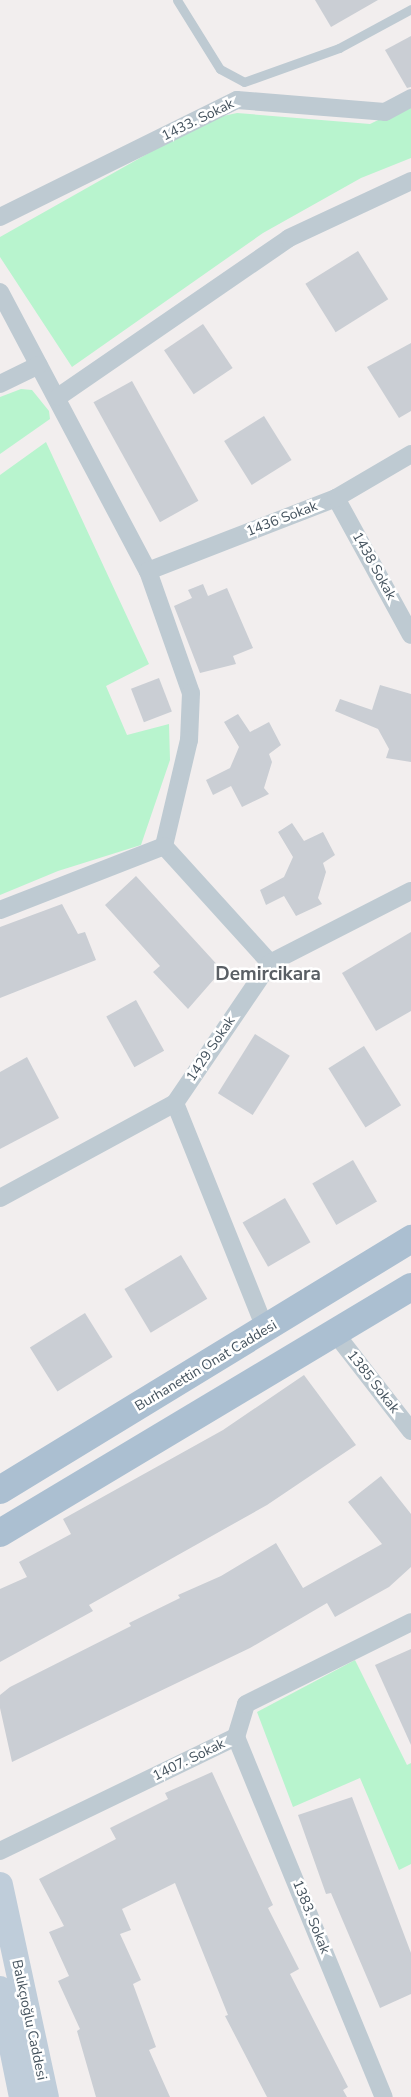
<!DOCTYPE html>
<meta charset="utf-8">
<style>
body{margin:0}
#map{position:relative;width:411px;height:2097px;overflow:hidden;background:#f2eeee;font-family:"Nunito Sans",sans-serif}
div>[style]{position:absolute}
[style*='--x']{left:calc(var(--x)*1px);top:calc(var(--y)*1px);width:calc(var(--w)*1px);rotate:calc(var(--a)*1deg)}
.green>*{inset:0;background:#b8f4ce}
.building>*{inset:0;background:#caced4;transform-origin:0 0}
.lane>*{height:9px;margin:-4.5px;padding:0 4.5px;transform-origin:4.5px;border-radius:4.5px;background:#becad2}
.street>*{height:18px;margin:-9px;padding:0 9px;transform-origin:9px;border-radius:9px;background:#becad2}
.secondary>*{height:26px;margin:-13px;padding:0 13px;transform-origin:13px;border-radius:13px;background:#bfcdda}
.primary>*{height:28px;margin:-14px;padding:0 14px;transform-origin:14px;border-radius:14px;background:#abbfd1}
span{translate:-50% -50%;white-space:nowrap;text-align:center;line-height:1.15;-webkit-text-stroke:5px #fff;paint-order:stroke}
.street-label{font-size:14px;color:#45535e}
.district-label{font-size:19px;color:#5a5f65;font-weight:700}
</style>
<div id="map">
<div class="green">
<div style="clip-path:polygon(411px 104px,411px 158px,361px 178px,263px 233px,72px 367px,0 257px,0 237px,209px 119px,237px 113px,370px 124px)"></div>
<div style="clip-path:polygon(21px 389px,32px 390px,49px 411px,50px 419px,0 454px,0 397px)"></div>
<div style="clip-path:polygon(46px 442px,149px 664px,106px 686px,127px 735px,169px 724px,170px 760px,141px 845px,58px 871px,0 895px,0 475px)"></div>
<div style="clip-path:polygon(355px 1660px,407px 1765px,411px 1763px,411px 1864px,399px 1870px,360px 1778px,293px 1807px,257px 1712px)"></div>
</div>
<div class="building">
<div style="clip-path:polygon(315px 0,378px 0,331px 27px)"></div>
<div style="clip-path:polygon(411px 36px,411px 87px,407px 88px,385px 50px)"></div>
<div style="left:358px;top:251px;width:57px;height:62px;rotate:58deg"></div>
<div style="left:203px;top:324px;width:53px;height:47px;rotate:56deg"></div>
<div style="clip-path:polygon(411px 343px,411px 411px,399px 418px,367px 367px)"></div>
<div style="left:132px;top:381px;width:137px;height:44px;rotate:61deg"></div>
<div style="left:264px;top:416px;width:52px;height:47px;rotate:58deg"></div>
<div style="clip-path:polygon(203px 584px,208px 596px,227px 588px,253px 648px,233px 656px,236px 664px,200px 673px,174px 606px,192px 598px,188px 590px)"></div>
<div style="left:159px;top:678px;width:36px;height:30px;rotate:69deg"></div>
<div style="clip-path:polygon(380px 685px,411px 694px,411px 762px,386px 758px,389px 749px,378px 729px,335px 711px,340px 699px,372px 710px)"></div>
<div style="clip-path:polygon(238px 714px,250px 732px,269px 722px,281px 745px,269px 754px,272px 762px,264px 788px,269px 794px,242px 807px,231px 786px,213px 795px,206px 780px,230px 768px,239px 747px,224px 722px)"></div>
<div style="clip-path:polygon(292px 823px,304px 841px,323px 832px,335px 855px,323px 863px,326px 872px,318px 898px,322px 904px,296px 916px,284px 896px,266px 905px,260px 890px,284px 877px,293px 857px,278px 832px)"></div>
<div style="clip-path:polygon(136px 876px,222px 970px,188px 1009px,153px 972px,160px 966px,105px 905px)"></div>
<div style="clip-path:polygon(62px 904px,78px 934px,85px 932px,96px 960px,0 998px,0 927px)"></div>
<div style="clip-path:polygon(411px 932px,411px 1011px,376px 1031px,342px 973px)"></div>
<div style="left:136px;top:1000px;width:58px;height:34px;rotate:61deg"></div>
<div style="left:255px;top:1034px;width:41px;height:70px;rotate:32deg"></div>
<div style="left:364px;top:1046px;width:70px;height:42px;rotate:58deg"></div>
<div style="clip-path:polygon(27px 1057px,59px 1118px,0 1149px,0 1072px)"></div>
<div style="left:353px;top:1160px;width:48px;height:47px;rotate:60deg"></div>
<div style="left:285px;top:1198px;width:51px;height:49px;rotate:60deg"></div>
<div style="left:181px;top:1255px;width:51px;height:66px;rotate:59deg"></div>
<div style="left:85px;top:1313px;width:52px;height:65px;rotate:58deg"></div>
<div style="clip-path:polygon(304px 1375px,356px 1445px,267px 1505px,89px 1605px,93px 1611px,0 1662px,0 1589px,27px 1577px,19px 1562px,71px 1534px,63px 1519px,223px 1430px)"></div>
<div style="clip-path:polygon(381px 1476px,411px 1514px,411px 1567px,389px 1587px,335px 1617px,327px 1603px,250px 1648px,12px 1762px,0 1708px,0 1695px,10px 1687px,131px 1626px,129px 1623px,180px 1598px,178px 1595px,221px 1576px,276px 1543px,303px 1588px,382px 1544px,348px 1502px)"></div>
<div style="clip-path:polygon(411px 1649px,411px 1745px,375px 1665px)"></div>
<div style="clip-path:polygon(212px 1772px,273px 1905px,268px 1908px,299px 1969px,290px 1974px,348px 2087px,343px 2090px,347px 2097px,267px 2097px,225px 2016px,228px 2015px,175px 1883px,122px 1909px,131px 1930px,120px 1934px,141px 1980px,133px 1984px,156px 2047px,149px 2050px,170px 2097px,96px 2097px,77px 2031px,80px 2029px,58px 1981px,69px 1976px,49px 1932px,64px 1926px,39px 1879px,116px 1839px,110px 1828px,168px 1799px,165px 1793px)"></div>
<div style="clip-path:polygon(352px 1797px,411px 1953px,411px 1994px,380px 2008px,331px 1893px,326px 1894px,298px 1815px)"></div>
</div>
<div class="lane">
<div style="--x:177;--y:0;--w:81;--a:58.1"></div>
<div style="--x:220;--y:69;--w:27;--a:28"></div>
<div style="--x:244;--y:82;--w:101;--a:-19.7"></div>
<div style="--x:339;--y:48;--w:82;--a:-28.4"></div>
</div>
<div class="street">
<div style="--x:0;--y:217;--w:264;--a:-26.3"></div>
<div style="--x:237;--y:100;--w:148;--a:4.6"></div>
<div style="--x:385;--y:112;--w:30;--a:-28"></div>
<div style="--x:0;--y:292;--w:316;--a:62.1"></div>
<div style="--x:148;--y:571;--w:129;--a:70.6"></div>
<div style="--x:191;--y:693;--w:47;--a:92.4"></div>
<div style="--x:189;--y:740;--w:109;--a:103.3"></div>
<div style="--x:164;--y:846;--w:158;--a:47.8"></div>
<div style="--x:0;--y:384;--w:43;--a:-26"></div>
<div style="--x:58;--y:397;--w:280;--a:-34.5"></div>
<div style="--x:289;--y:238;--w:135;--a:-25"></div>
<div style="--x:336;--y:498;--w:156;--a:61.3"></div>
<div style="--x:148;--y:571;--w:202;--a:-21.2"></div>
<div style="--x:336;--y:498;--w:87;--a:-30.4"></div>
<div style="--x:0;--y:910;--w:176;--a:-21.3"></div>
<div style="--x:175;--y:1103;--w:245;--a:68.2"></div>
<div style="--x:0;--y:1198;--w:199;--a:-28.5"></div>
<div style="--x:175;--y:1103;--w:169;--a:-55.8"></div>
<div style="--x:270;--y:963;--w:158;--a:-27.1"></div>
<div style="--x:335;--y:1333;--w:124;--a:52.2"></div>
<div style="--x:236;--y:1737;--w:389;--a:67.7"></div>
<div style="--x:0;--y:1851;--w:262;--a:-25.8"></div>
<div style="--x:236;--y:1737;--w:34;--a:-73"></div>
<div style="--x:246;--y:1704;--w:184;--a:-26.4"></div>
</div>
<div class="secondary">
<div style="--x:0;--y:1885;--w:217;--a:77.8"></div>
<div style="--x:0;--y:1989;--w:110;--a:78.5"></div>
</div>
<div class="primary">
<div style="--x:0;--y:1490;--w:482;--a:-31.4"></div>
<div style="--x:0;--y:1533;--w:479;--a:-30.9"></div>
</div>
<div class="street-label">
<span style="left:198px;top:120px;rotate:-26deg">1433. Sokak</span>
<span style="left:282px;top:519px;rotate:-21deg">1436 Sokak</span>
<span style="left:374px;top:566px;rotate:61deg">1438 Sokak</span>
<span style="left:211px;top:1049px;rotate:-56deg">1429 Sokak</span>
<span style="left:206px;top:1366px;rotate:-31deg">Burhanettin Onat Caddesi</span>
<span style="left:373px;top:1382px;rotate:52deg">1385 Sokak</span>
<span style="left:189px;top:1760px;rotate:-26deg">1407. Sokak</span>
<span style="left:311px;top:1917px;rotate:68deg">1383. Sokak</span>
<span style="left:29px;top:2020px;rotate:78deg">Balıkçıoğlu Caddesi</span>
</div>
<div class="district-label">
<span style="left:268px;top:975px">Demircikara</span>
</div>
</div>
